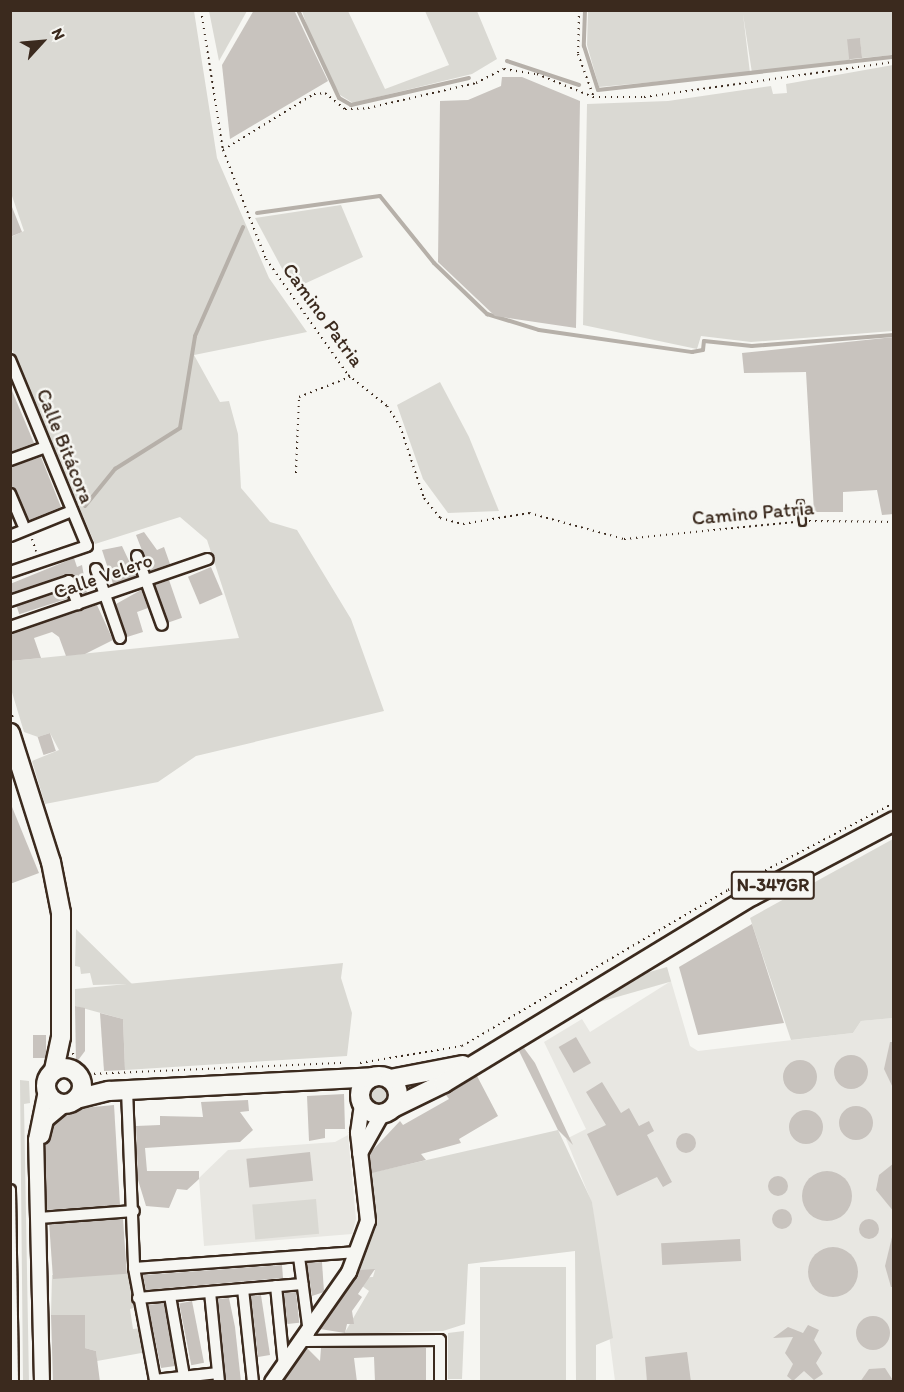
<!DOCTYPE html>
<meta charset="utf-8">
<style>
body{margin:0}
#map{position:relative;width:904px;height:1392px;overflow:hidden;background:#f6f6f2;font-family:Itim,sans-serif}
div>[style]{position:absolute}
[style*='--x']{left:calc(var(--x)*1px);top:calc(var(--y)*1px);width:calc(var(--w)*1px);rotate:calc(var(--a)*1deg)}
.built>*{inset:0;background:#e8e7e2}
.green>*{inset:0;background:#dad9d3;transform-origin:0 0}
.round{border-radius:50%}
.stream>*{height:4px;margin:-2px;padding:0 2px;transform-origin:2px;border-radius:2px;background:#b6b0a9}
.building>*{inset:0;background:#c8c3be;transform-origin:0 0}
.path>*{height:2px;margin-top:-1px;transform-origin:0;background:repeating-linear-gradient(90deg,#3b2a1e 0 1.5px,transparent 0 6px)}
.roads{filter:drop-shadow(2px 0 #3b2a1e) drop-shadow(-2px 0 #3b2a1e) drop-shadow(0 2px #3b2a1e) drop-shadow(0 -2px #3b2a1e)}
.lane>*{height:5px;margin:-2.5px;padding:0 2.5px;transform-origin:2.5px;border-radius:2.5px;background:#f6f6f2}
.street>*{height:10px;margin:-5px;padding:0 5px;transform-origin:5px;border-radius:5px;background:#f6f6f2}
.secondary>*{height:14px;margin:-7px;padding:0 7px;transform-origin:7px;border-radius:7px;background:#f6f6f2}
.highway>*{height:18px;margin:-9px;padding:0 9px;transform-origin:9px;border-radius:9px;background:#f6f6f2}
.highway>.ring{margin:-9px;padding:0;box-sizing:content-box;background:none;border:18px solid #f6f6f2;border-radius:50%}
span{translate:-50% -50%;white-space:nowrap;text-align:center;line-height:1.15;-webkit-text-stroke:5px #f6f6f2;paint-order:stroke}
.shield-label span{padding:2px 4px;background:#f6f6f2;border:2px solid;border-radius:4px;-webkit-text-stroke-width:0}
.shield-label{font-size:18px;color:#3b2a1e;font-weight:700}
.street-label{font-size:20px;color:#3b2a1e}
.frame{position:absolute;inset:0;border:12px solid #3b2a1e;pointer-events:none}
.north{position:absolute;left:12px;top:12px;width:60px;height:60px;-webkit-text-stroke:4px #f6f6f2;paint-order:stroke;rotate:64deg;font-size:16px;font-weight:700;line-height:24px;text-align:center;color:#3b2a1e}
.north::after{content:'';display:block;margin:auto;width:21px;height:27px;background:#3b2a1e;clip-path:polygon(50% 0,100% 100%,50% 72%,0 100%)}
</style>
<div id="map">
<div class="built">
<div style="clip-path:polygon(671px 981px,690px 1046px,698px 1051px,853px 1033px,861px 1021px,893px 1018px,893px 1381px,615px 1381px,592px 1203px,566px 1139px,586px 1129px,544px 1042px,582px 1019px,590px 1032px)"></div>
<div style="clip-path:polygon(348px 1135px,356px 1219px,352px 1234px,204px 1246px,199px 1178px,228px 1150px,335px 1142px)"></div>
</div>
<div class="green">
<div style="clip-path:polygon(11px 11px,194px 11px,217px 158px,269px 278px,307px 332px,194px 355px,220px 402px,229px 401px,238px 434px,241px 488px,270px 522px,297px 530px,351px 619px,384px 711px,196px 756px,158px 782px,45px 804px,32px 761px,59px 750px,50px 733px,38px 737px,24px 732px,11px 689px,11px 661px,239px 638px,207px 540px,180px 517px,95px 544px,11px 347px,11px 237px,24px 231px,11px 193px)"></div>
<div style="clip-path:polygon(209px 11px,247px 11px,219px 61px)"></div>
<div style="clip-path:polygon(302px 11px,348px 11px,385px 89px,449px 65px,425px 11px,477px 11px,497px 59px,472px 74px,353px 103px,340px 95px,315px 50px)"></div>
<div style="clip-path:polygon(588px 11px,893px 11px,893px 55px,862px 58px,860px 39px,848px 39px,850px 60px,752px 73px,743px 14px,750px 73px,599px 87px,587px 45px)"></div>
<div style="clip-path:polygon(893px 65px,893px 331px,751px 342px,701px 336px,697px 349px,583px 325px,587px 104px,668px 101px,771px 86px,773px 94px,787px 93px,786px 84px)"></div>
<div style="clip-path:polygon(341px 205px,363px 257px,293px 289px,255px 218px)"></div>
<div style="clip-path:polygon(440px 382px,469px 437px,499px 511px,448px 513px,423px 479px,397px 405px)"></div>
<div style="clip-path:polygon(893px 839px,893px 1018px,861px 1021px,853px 1033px,791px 1040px,750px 918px)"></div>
<div style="clip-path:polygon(76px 929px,132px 984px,93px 985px,90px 973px,81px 974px,80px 967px,75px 966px)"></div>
<div style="clip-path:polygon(343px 963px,341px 978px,352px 1013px,347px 1056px,125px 1070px,123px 1019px,75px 1006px,75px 989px)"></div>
<div style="left:667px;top:967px;width:15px;height:100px;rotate:74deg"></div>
<div style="clip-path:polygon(20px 1080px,29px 1081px,30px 1103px,24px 1104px,29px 1382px,23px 1381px)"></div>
<div class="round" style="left:367px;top:1083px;width:24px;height:24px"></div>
<div style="clip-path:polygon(558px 1130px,592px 1202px,613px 1338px,596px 1345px,596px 1381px,576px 1381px,575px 1251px,468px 1264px,465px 1324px,443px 1331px,344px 1334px,369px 1291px,351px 1278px,373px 1277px,375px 1270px,359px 1270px,377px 1222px,370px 1173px)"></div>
<div style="left:316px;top:1199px;width:35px;height:64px;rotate:85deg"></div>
<div style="left:480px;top:1267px;width:86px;height:114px"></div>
<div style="clip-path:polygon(130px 1273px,137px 1307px,130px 1309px,133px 1329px,142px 1328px,147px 1352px,97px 1361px,96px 1351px,85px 1348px,85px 1315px,51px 1315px,52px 1275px)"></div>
<div style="clip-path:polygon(464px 1331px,462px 1379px,448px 1379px,448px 1333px)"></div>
</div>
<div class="stream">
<div style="--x:298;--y:10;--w:97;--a:65"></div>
<div style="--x:339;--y:98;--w:14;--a:30"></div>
<div style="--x:351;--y:105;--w:121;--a:-12.9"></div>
<div style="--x:585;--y:10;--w:36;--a:92"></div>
<div style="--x:584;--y:46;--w:46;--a:72.3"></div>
<div style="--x:598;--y:90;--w:298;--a:-6.4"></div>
<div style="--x:507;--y:61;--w:76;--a:18.4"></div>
<div style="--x:257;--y:213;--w:124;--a:-7.9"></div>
<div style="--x:380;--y:196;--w:86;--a:51.1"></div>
<div style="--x:434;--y:263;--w:74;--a:43.9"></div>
<div style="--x:487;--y:314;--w:54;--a:17.1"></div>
<div style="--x:539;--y:330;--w:155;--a:8.2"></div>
<div style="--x:692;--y:352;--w:11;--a:-10"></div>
<div style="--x:703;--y:350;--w:9;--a:-84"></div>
<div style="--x:704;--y:341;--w:48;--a:5.9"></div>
<div style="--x:752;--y:346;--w:142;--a:-4.4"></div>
<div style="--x:85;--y:506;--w:48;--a:-51"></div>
<div style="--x:115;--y:469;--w:77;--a:-32.2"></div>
<div style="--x:180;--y:428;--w:93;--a:-80.7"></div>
<div style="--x:195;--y:336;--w:119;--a:-66.2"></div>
</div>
<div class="building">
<div style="clip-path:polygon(254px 10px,294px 10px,328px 81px,230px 139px,222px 65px)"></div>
<div style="left:860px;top:38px;width:20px;height:13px;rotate:84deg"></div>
<div style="clip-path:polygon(502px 77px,522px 77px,580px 101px,576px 328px,495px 316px,438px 262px,440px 101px,468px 100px,501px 86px)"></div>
<div style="clip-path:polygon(10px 202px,22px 232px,10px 237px)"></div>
<div style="clip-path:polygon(894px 337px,894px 514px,882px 515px,877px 490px,843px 492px,843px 512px,814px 512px,806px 372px,744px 373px,742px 353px)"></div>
<div style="clip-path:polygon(10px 386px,34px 443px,10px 452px)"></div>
<div style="clip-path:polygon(41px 457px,61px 507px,29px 520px,10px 487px,10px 467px)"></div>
<div style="clip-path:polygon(144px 532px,157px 550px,164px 547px,170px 564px,150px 571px,136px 535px)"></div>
<div style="clip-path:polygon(122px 546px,136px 576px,113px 584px,102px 550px)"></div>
<div style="clip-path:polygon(74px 558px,77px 567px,82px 565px,87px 593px,82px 594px,70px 574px,10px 593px,10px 584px)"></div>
<div style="left:211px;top:567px;width:30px;height:25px;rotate:67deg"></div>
<div style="left:169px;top:580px;width:40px;height:15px;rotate:71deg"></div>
<div style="left:65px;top:590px;width:9px;height:51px;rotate:72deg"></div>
<div style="clip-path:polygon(141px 590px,148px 608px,137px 612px,143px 632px,127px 637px,116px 604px)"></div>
<div style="clip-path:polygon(97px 605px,113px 640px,85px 654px,66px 656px,59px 637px,52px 632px,34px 638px,41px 658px,10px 661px,10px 634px)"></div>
<div style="left:50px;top:733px;width:19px;height:13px;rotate:72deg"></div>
<div style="clip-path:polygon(10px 802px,39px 873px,10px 884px)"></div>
<div style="clip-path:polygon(752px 924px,784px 1023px,698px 1035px,679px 967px)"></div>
<div style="clip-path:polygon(75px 1006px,85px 1008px,85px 1051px,76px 1063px)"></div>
<div style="clip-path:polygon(100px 1013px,123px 1019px,125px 1070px,104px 1071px)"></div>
<div style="left:33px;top:1035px;width:13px;height:23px"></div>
<div style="left:576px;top:1037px;width:30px;height:20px;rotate:60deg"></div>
<div style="clip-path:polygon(890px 1042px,894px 1042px,894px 1090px,884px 1069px)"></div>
<div style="clip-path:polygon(524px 1048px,535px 1063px,573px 1145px,558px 1130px,519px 1051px)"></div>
<div class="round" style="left:834px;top:1055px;width:34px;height:34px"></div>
<div class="round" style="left:783px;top:1060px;width:34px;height:34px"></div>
<div style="clip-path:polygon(477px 1076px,498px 1116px,459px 1139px,461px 1143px,421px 1154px,426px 1160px,372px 1173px,369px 1154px,400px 1121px,403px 1125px,449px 1099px,446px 1095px)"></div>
<div style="clip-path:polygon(602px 1082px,621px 1113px,629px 1108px,639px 1126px,649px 1121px,654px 1131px,647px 1135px,672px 1182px,663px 1187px,657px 1177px,617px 1196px,587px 1134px,606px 1125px,586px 1092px)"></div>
<div style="clip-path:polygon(344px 1094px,345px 1129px,325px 1129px,325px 1138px,309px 1141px,307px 1096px)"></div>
<div style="clip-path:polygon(248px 1100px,249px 1111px,240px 1112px,253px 1130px,240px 1142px,145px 1148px,147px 1171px,199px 1171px,199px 1179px,187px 1190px,177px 1189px,169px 1208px,146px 1206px,138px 1180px,136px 1126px,160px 1125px,160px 1116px,203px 1117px,201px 1102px)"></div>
<div style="clip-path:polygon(114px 1105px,120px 1205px,47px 1210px,45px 1144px,54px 1125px,72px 1109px)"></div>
<div class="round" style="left:839px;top:1106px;width:34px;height:34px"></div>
<div class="round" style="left:789px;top:1110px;width:34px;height:34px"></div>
<div class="round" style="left:676px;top:1133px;width:20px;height:20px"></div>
<div style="left:310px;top:1152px;width:29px;height:64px;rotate:84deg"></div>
<div style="clip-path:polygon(894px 1163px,894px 1212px,876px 1190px,879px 1175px)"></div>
<div class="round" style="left:802px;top:1171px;width:50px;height:50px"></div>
<div class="round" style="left:768px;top:1176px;width:20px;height:20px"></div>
<div class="round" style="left:772px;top:1209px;width:20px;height:20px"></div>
<div style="left:123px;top:1219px;width:55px;height:74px;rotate:86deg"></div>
<div class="round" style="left:859px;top:1219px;width:20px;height:20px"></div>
<div style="clip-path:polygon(892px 1237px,894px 1287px,891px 1287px,885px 1266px)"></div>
<div style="left:740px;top:1239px;width:22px;height:79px;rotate:87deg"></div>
<div class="round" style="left:808px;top:1247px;width:50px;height:50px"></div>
<div style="clip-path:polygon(322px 1262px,324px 1292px,312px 1296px,307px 1263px)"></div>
<div style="clip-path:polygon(282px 1265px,283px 1278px,146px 1290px,143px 1275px)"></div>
<div style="clip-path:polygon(375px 1269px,358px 1294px,362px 1297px,352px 1311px,354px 1324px,347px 1324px,345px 1333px,320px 1329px,360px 1270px)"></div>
<div style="left:296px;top:1292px;width:31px;height:12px;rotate:84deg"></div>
<div style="clip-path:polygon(261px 1295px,270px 1355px,258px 1357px,251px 1296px)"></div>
<div style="clip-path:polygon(229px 1298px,235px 1327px,241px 1382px,226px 1382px,218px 1299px)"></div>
<div style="left:192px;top:1301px;width:63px;height:13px;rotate:79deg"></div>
<div style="clip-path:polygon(164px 1303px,175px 1366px,161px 1368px,148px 1305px)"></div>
<div style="clip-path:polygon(51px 1315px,85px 1315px,85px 1348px,96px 1351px,100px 1382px,53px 1382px)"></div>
<div class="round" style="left:856px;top:1316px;width:34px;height:34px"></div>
<div style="clip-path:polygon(808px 1325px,819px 1330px,814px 1340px,822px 1353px,816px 1363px,823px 1374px,814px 1380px,804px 1371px,793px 1381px,787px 1376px,793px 1364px,785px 1353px,793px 1337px,773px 1338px,788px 1327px,803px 1333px)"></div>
<div style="clip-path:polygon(307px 1348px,320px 1361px,321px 1348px,426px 1348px,426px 1382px,375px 1382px,374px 1357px,354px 1358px,357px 1382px,283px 1382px)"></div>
<div style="clip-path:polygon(687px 1352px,691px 1382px,647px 1382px,645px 1357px)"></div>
<div style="clip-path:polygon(885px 1368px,894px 1382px,860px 1382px,869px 1369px)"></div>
</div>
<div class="path">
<div style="--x:201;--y:10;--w:142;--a:81.1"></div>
<div style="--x:223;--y:150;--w:117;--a:68.5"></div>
<div style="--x:266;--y:259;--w:142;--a:54.7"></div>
<div style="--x:348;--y:375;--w:50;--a:38.5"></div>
<div style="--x:387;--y:406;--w:24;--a:57"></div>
<div style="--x:400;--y:426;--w:76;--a:71.6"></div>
<div style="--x:424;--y:498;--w:26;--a:51"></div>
<div style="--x:440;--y:518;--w:24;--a:15"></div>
<div style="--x:463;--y:524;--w:67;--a:-9.5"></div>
<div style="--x:529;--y:513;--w:98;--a:15.3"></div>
<div style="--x:624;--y:539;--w:172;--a:-5.7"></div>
<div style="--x:579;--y:10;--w:44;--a:91.3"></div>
<div style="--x:578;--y:54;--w:44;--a:69.9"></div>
<div style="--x:223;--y:150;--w:107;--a:-31.6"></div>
<div style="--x:314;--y:94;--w:11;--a:-5"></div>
<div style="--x:325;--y:93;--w:26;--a:39"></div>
<div style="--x:345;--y:109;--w:23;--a:-2"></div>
<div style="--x:368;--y:108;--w:111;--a:-13"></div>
<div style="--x:476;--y:83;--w:31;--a:-27"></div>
<div style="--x:504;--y:69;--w:33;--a:9"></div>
<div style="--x:537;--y:74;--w:61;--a:22.3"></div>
<div style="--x:593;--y:97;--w:51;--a:0"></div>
<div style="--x:644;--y:97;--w:252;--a:-8"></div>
<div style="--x:296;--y:473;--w:76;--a:-87.7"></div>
<div style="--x:299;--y:397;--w:55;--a:-21.4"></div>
<div style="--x:809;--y:521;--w:85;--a:0.7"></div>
<div style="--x:32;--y:539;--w:13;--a:72"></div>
<div style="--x:10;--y:710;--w:9;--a:69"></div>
<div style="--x:73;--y:1053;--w:11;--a:80"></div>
<div style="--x:75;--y:1064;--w:16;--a:38"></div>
<div style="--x:88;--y:1074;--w:256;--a:-2.5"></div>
<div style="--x:72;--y:1061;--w:26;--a:47"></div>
<div style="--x:360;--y:1063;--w:103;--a:-9.5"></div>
<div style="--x:462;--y:1046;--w:308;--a:-30.4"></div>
<div style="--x:728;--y:890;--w:187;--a:-27.7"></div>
</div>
<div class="roads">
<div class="lane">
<div style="--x:800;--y:503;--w:19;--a:84"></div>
</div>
<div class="street">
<div style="--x:10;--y:360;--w:201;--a:67.5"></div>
<div style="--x:87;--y:546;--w:81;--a:161.3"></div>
<div style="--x:10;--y:460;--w:38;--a:-20"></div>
<div style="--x:10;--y:494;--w:33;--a:67"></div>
<div style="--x:10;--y:536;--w:67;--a:-22"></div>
<div style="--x:137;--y:556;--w:73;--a:70.1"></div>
<div style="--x:96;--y:569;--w:73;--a:70.8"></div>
<div style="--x:10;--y:601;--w:62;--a:-18.7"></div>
<div style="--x:69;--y:581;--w:25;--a:69"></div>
<div style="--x:10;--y:627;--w:209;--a:-19"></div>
<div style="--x:127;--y:1090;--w:178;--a:87.7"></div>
<div style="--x:134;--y:1268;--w:114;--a:79.4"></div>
<div style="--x:155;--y:1380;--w:63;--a:-6.3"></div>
<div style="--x:10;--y:1190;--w:192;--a:89.1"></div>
<div style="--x:39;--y:1218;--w:95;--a:-4.2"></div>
<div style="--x:299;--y:1257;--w:77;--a:82.5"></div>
<div style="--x:134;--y:1268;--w:224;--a:-4.1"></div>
<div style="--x:276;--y:1286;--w:80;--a:84.3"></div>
<div style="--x:243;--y:1289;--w:94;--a:83.9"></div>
<div style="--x:210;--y:1292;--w:90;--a:84.3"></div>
<div style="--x:170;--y:1296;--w:81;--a:80.1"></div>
<div style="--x:138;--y:1298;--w:165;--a:-4.9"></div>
<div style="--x:304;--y:1341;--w:136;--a:-0.4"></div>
<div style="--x:440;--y:1340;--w:42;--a:90"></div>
</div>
<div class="secondary">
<div style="--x:42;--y:1136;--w:16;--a:-76"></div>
<div style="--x:46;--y:1120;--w:25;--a:-40"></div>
<div style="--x:360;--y:1153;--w:45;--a:-60.6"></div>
<div style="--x:42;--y:1382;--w:242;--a:-91.4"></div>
<div style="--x:36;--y:1140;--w:50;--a:-78.5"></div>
<div style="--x:272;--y:1382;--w:134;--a:-55"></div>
<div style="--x:349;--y:1272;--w:54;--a:-69.6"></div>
<div style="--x:368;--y:1221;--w:89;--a:-96.5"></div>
<div style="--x:358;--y:1133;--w:29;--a:-82"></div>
</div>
<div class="highway">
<div style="--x:10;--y:733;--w:135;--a:72.4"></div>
<div style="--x:51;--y:862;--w:52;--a:78.9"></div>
<div style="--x:61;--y:913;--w:124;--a:90"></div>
<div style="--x:61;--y:1037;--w:35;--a:102"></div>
<div class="ring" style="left:46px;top:1068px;width:18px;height:18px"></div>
<div class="ring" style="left:360px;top:1076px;width:20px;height:20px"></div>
<div style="--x:390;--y:1079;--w:74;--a:-10.9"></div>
<div style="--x:76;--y:1099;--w:34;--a:-14"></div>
<div style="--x:109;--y:1091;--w:264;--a:-3"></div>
<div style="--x:393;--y:1108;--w:57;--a:-26.1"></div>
<div style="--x:444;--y:1083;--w:360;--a:-31.3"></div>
<div style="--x:752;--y:896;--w:161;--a:-27.8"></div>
</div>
</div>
<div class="shield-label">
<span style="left:773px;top:885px">N-347GR</span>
</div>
<div class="street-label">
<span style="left:323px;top:315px;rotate:54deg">Camino Patria</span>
<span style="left:65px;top:446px;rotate:68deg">Calle Bitácora</span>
<span style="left:753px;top:513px;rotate:-5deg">Camino Patria</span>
<span style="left:103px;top:576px;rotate:-19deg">Calle Velero</span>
</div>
<div class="frame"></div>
<div class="north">N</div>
</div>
